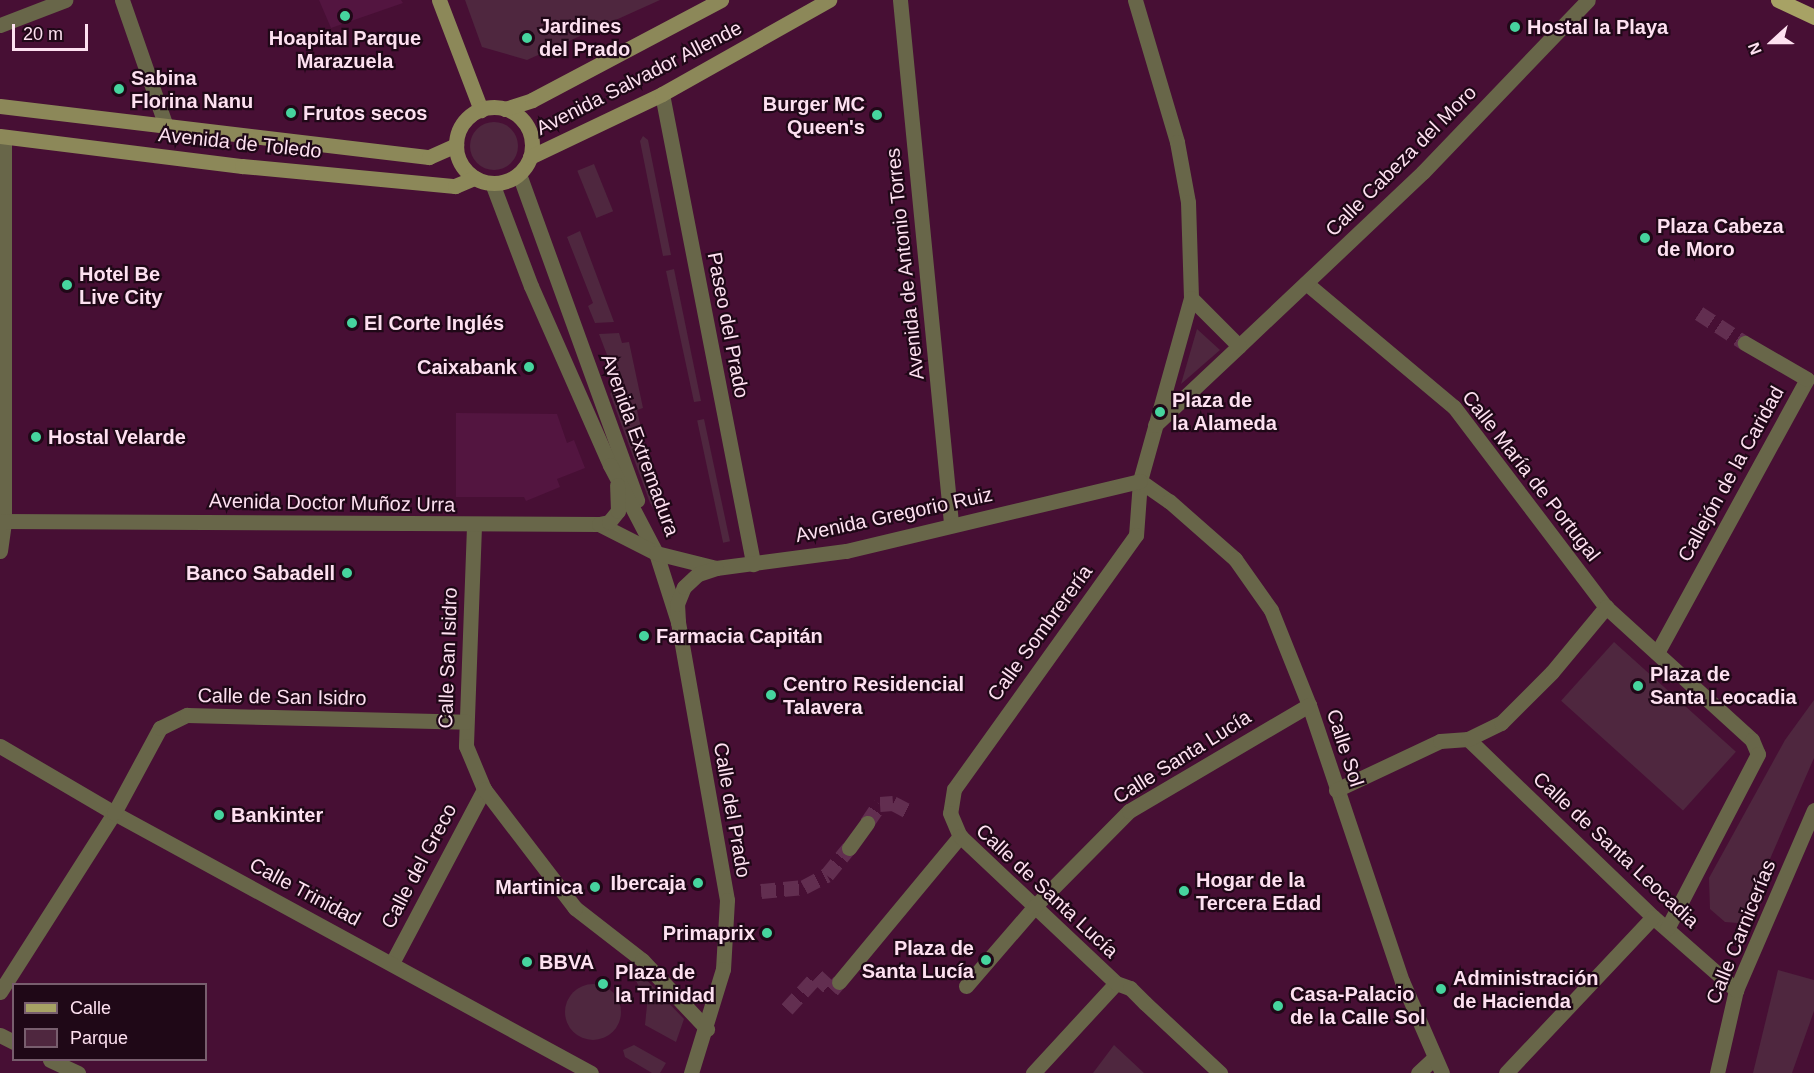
<!DOCTYPE html>
<meta charset="utf-8">
<style>
body{margin:0}
#map{position:relative;width:1814px;height:1073px;overflow:hidden;background:#470f34;font-family:Helvetica,sans-serif}
div>[style]{position:absolute}
[style*='--x']{left:calc(var(--x)*1px);top:calc(var(--y)*1px);width:calc(var(--w)*1px);rotate:calc(var(--a)*1deg)}
.built>*{inset:0;background:#531540}
.green>*{inset:0;background:#4f273f;transform-origin:0 0}
.round{border-radius:50%}
.pedestrian-tunnel>*{height:15px;margin-top:-7.5px;transform-origin:0;background:repeating-linear-gradient(90deg,#622e50 0 15px,transparent 0 23px)}
.minor-tunnel>*{height:15px;margin-top:-7.5px;transform-origin:0;background:repeating-linear-gradient(90deg,#622e50 0 15px,transparent 0 23px)}
.pedestrian>*{height:15px;margin:-7.5px;padding:0 7.5px;transform-origin:7.5px;border-radius:7.5px;background:#686649}
.minor>*{height:15px;margin:-7.5px;padding:0 7.5px;transform-origin:7.5px;border-radius:7.5px;background:#686649}
.tertiary>*{height:15px;margin:-7.5px;padding:0 7.5px;transform-origin:7.5px;border-radius:7.5px;background:#686649}
.secondary>*{height:15px;margin:-7.5px;padding:0 7.5px;transform-origin:7.5px;border-radius:7.5px;background:#8c8859}
.secondary>.ring{margin:-7.5px;padding:0;box-sizing:content-box;background:none;border:15px solid #8c8859;border-radius:50%}
.primary>*{height:15px;margin:-7.5px;padding:0 7.5px;transform-origin:7.5px;border-radius:7.5px;background:#a7a265}
.dots>*{width:16px;height:16px;translate:-50% -50%;box-sizing:border-box;border:3px solid #1f0817;border-radius:50%}
span{translate:-50% -50%;white-space:nowrap;text-align:center;line-height:1.15;-webkit-text-stroke:4.5px #1f0817;paint-order:stroke}
.poi-label{font-size:20px;color:#fde0f0;font-weight:700}
.left{translate:0 -50%;text-align:left}
.right{translate:-100% -50%;text-align:right}
.street-label{font-size:20px;color:#fde0f0}
.legend{position:absolute;left:12px;top:983px;width:195px;height:78px;box-sizing:border-box;background:#1f0817;border:2px solid #785e6e;margin:0;padding:8px 10px;list-style:none;font-size:18px;color:#fde0f0}
.legend li{display:flex;align-items:center;gap:12px;height:30px}
.legend b{width:30px;border:2px solid #785e6e}
.north{position:absolute;left:1742px;top:12px;width:60px;height:60px;-webkit-text-stroke:4px #1f0817;paint-order:stroke;rotate:249deg;font-size:16px;font-weight:700;line-height:24px;text-align:center;color:#fde0f0}
.north::after{content:'';display:block;margin:auto;width:21px;height:27px;background:#fde0f0;clip-path:polygon(50% 0,100% 100%,50% 72%,0 100%)}
.scale{position:absolute;left:12px;top:24px;width:76px;height:27px;box-sizing:border-box;border:3px solid #fde0f0;border-top:0;padding-left:8px;font-size:18px;line-height:21px;white-space:nowrap;color:#fde0f0;-webkit-text-stroke:4px #1f0817;paint-order:stroke}
</style>
<div id="map">
<div class="built">
<div style="clip-path:polygon(319px 0,401px 0,403px 3px,331px 28px)"></div>
<div style="clip-path:polygon(456px 413px,557px 414px,567px 443px,574px 440px,585px 468px,557px 479px,560px 487px,526px 501px,524px 497px,456px 497px)"></div>
</div>
<div class="green">
<div style="clip-path:polygon(465px 0,660px 0,527px 60px,482px 47px)"></div>
<div class="round" style="left:470px;top:122px;width:48px;height:48px"></div>
<div style="clip-path:polygon(643px 136px,648px 140px,671px 255px,663px 256px,640px 141px)"></div>
<div style="left:594px;top:164px;width:51px;height:18px;rotate:68deg"></div>
<div style="clip-path:polygon(580px 231px,614px 322px,595px 323px,588px 306px,593px 303px,567px 237px)"></div>
<div style="clip-path:polygon(674px 269px,701px 401px,694px 402px,666px 271px)"></div>
<div style="clip-path:polygon(1197px 329px,1220px 350px,1181px 384px)"></div>
<div style="clip-path:polygon(619px 333px,622px 343px,629px 342px,643px 408px,637px 410px,662px 522px,650px 503px,610px 394px,617px 381px,599px 334px)"></div>
<div style="left:704px;top:419px;width:125px;height:7px;rotate:78deg"></div>
<div style="left:1614px;top:642px;width:164px;height:79px;rotate:42deg"></div>
<div style="clip-path:polygon(1814px 700px,1814px 758px,1746px 914px,1738px 923px,1725px 922px,1710px 909px,1709px 878px,1785px 740px)"></div>
<div style="clip-path:polygon(1778px 970px,1814px 980px,1814px 1011px,1792px 1073px,1753px 1073px)"></div>
<div style="clip-path:polygon(639px 972px,684px 1019px,676px 1042px,645px 1025px,647px 1005px,634px 976px)"></div>
<div class="round" style="left:565px;top:984px;width:56px;height:56px"></div>
<div style="clip-path:polygon(634px 1045px,666px 1063px,660px 1073px,652px 1073px,625px 1057px,623px 1050px)"></div>
<div style="clip-path:polygon(1114px 1045px,1144px 1073px,1093px 1073px)"></div>
</div>
<div class="pedestrian-tunnel">
<div style="--x:867;--y:823;--w:23;--a:-56"></div>
<div style="--x:880;--y:804;--w:13;--a:-4"></div>
<div style="--x:893;--y:803;--w:19;--a:28"></div>
<div style="--x:761;--y:891;--w:43;--a:-5.3"></div>
<div style="--x:804;--y:887;--w:26;--a:-28"></div>
<div style="--x:827;--y:875;--w:35;--a:-51"></div>
<div style="--x:787;--y:1009;--w:45;--a:-47.7"></div>
<div style="--x:817;--y:976;--w:21;--a:43"></div>
<div style="--x:832;--y:990;--w:11;--a:-49"></div>
</div>
<div class="minor-tunnel">
<div style="--x:1699;--y:313;--w:55;--a:33.1"></div>
</div>
<div class="pedestrian">
<div style="--x:849;--y:848;--w:31;--a:-54"></div>
<div style="--x:575;--y:908;--w:85;--a:37.8"></div>
<div style="--x:642;--y:960;--w:95;--a:46.7"></div>
<div style="--x:392;--y:963;--w:197;--a:-62.1"></div>
<div style="--x:839;--y:982;--w:190;--a:-50.3"></div>
<div style="--x:0;--y:992;--w:212;--a:-57.5"></div>
<div style="--x:1145;--y:1003;--w:103;--a:43"></div>
<div style="--x:1033;--y:1073;--w:122;--a:-47.3"></div>
<div style="--x:1418;--y:1073;--w:22;--a:-43"></div>
</div>
<div class="minor">
<div style="--x:122;--y:0;--w:137;--a:70.8"></div>
<div style="--x:1135;--y:0;--w:148;--a:73.5"></div>
<div style="--x:1177;--y:142;--w:61;--a:79.6"></div>
<div style="--x:1188;--y:202;--w:96;--a:88.2"></div>
<div style="--x:1191;--y:298;--w:190;--a:105.6"></div>
<div style="--x:1140;--y:481;--w:54;--a:94.2"></div>
<div style="--x:1136;--y:535;--w:312;--a:125.6"></div>
<div style="--x:954;--y:789;--w:24;--a:99"></div>
<div style="--x:950;--y:813;--w:25;--a:67"></div>
<div style="--x:960;--y:836;--w:214;--a:43.3"></div>
<div style="--x:1116;--y:983;--w:15;--a:20"></div>
<div style="--x:1130;--y:988;--w:21;--a:45"></div>
<div style="--x:0;--y:25;--w:70;--a:-21"></div>
<div style="--x:662;--y:94;--w:479;--a:79"></div>
<div style="--x:1306;--y:283;--w:193;--a:40"></div>
<div style="--x:1454;--y:407;--w:251;--a:52.8"></div>
<div style="--x:1239;--y:346;--w:253;--a:-43.4"></div>
<div style="--x:1423;--y:172;--w:238;--a:-46.2"></div>
<div style="--x:1155;--y:425;--w:115;--a:-43.2"></div>
<div style="--x:1239;--y:346;--w:68;--a:-135"></div>
<div style="--x:1140;--y:481;--w:35;--a:35"></div>
<div style="--x:1169;--y:501;--w:88;--a:41.3"></div>
<div style="--x:1235;--y:559;--w:62;--a:54.8"></div>
<div style="--x:1271;--y:610;--w:102;--a:68.2"></div>
<div style="--x:1309;--y:705;--w:291;--a:71.4"></div>
<div style="--x:1402;--y:981;--w:100;--a:66.5"></div>
<div style="--x:474;--y:526;--w:220;--a:92.1"></div>
<div style="--x:466;--y:746;--w:47;--a:67.3"></div>
<div style="--x:484;--y:789;--w:150;--a:52.6"></div>
<div style="--x:0;--y:551;--w:30;--a:-82"></div>
<div style="--x:4;--y:521;--w:384;--a:-90"></div>
<div style="--x:656;--y:553;--w:72;--a:72.3"></div>
<div style="--x:678;--y:622;--w:282;--a:80"></div>
<div style="--x:727;--y:900;--w:69;--a:93.3"></div>
<div style="--x:723;--y:969;--w:109;--a:107.1"></div>
<div style="--x:1657;--y:653;--w:312;--a:-61.3"></div>
<div style="--x:1807;--y:379;--w:72;--a:-149.9"></div>
<div style="--x:1468;--y:739;--w:257;--a:43.9"></div>
<div style="--x:1653;--y:917;--w:111;--a:41.3"></div>
<div style="--x:0;--y:746;--w:132;--a:30.4"></div>
<div style="--x:114;--y:813;--w:543;--a:28.59"></div>
<div style="--x:1336;--y:790;--w:115;--a:-25.2"></div>
<div style="--x:1440;--y:741;--w:28;--a:-4"></div>
<div style="--x:1468;--y:739;--w:37;--a:-26"></div>
<div style="--x:1501;--y:723;--w:72;--a:-45"></div>
<div style="--x:1552;--y:672;--w:85;--a:-50.3"></div>
<div style="--x:1606;--y:607;--w:197;--a:42.3"></div>
<div style="--x:1752;--y:740;--w:15;--a:67"></div>
<div style="--x:1758;--y:754;--w:197;--a:117.5"></div>
<div style="--x:114;--y:813;--w:97;--a:-61.6"></div>
<div style="--x:160;--y:728;--w:30;--a:-26"></div>
<div style="--x:187;--y:715;--w:279;--a:1.4"></div>
<div style="--x:966;--y:986;--w:106;--a:-49.2"></div>
<div style="--x:1035;--y:906;--w:134;--a:-45.3"></div>
<div style="--x:1129;--y:811;--w:209;--a:-30.5"></div>
<div style="--x:0;--y:1035;--w:16;--a:27"></div>
<div style="--x:50;--y:1060;--w:31;--a:25"></div>
<div style="--x:1506;--y:1073;--w:214;--a:-46.7"></div>
<div style="--x:1717;--y:1073;--w:85;--a:-77.1"></div>
<div style="--x:1736;--y:990;--w:196;--a:-66.6"></div>
</div>
<div class="tertiary">
<div style="--x:900;--y:0;--w:525;--a:84.43"></div>
<div style="--x:519;--y:174;--w:347;--a:70.1"></div>
<div style="--x:492;--y:183;--w:110;--a:69.3"></div>
<div style="--x:531;--y:286;--w:196;--a:66.2"></div>
<div style="--x:610;--y:465;--w:99;--a:62.4"></div>
<div style="--x:0;--y:521;--w:599;--a:0.29"></div>
<div style="--x:599;--y:524;--w:64;--a:27"></div>
<div style="--x:656;--y:553;--w:62;--a:14"></div>
<div style="--x:716;--y:568;--w:131;--a:-7.5"></div>
<div style="--x:846;--y:551;--w:302;--a:-13.4"></div>
<div style="--x:599;--y:524;--w:10;--a:-11"></div>
<div style="--x:609;--y:522;--w:14;--a:-51"></div>
<div style="--x:618;--y:511;--w:26;--a:-92"></div>
<div style="--x:678;--y:622;--w:18;--a:-93"></div>
<div style="--x:677;--y:604;--w:18;--a:-68"></div>
<div style="--x:684;--y:587;--w:19;--a:-43"></div>
<div style="--x:698;--y:574;--w:19;--a:-18"></div>
</div>
<div class="secondary">
<div style="--x:439;--y:0;--w:118;--a:69.1"></div>
<div style="--x:0;--y:106;--w:432;--a:6.8"></div>
<div style="--x:429;--y:157;--w:30;--a:-24"></div>
<div class="ring" style="left:456px;top:107px;width:61px;height:61px"></div>
<div style="--x:505;--y:109;--w:28;--a:-18"></div>
<div style="--x:532;--y:100;--w:214;--a:-27.9"></div>
<div style="--x:0;--y:136;--w:244;--a:7.1"></div>
<div style="--x:242;--y:166;--w:214;--a:5.4"></div>
<div style="--x:455;--y:186;--w:21;--a:-23"></div>
<div style="--x:530;--y:157;--w:146;--a:-25.5"></div>
<div style="--x:662;--y:94;--w:192;--a:-29.4"></div>
</div>
<div class="primary">
<div style="--x:1778;--y:0;--w:40;--a:25"></div>
</div>
<div class="dots">
<div style="left:345px;top:16px;background:#46d49e"></div>
<div style="left:1515px;top:27px;background:#46d49e"></div>
<div style="left:527px;top:38px;background:#46d49e"></div>
<div style="left:119px;top:89px;background:#46d49e"></div>
<div style="left:291px;top:113px;background:#46d49e"></div>
<div style="left:877px;top:115px;background:#46d49e"></div>
<div style="left:1645px;top:238px;background:#46d49e"></div>
<div style="left:67px;top:285px;background:#46d49e"></div>
<div style="left:352px;top:323px;background:#46d49e"></div>
<div style="left:529px;top:367px;background:#46d49e"></div>
<div style="left:1160px;top:412px;background:#46d49e"></div>
<div style="left:36px;top:437px;background:#46d49e"></div>
<div style="left:347px;top:573px;background:#46d49e"></div>
<div style="left:644px;top:636px;background:#46d49e"></div>
<div style="left:1638px;top:686px;background:#46d49e"></div>
<div style="left:771px;top:695px;background:#46d49e"></div>
<div style="left:219px;top:815px;background:#46d49e"></div>
<div style="left:698px;top:883px;background:#46d49e"></div>
<div style="left:595px;top:887px;background:#46d49e"></div>
<div style="left:1184px;top:891px;background:#46d49e"></div>
<div style="left:767px;top:933px;background:#46d49e"></div>
<div style="left:986px;top:960px;background:#46d49e"></div>
<div style="left:527px;top:962px;background:#46d49e"></div>
<div style="left:603px;top:984px;background:#46d49e"></div>
<div style="left:1441px;top:989px;background:#46d49e"></div>
<div style="left:1278px;top:1006px;background:#46d49e"></div>
</div>
<div class="poi-label">
<span class="left" style="left:539px;top:38px">Jardines<br>del Prado</span>
<span class="left" style="left:1527px;top:27px">Hostal la Playa</span>
<span style="left:345px;top:50px">Hoapital Parque<br>Marazuela</span>
<span class="left" style="left:131px;top:90px">Sabina<br>Florina Nanu</span>
<span class="right" style="left:865px;top:116px">Burger MC<br>Queen's</span>
<span class="left" style="left:303px;top:113px">Frutos secos</span>
<span class="left" style="left:1657px;top:238px">Plaza Cabeza<br>de Moro</span>
<span class="left" style="left:79px;top:286px">Hotel Be<br>Live City</span>
<span class="left" style="left:364px;top:323px">El Corte Inglés</span>
<span class="right" style="left:517px;top:367px">Caixabank</span>
<span class="left" style="left:1172px;top:412px">Plaza de<br>la Alameda</span>
<span class="left" style="left:48px;top:437px">Hostal Velarde</span>
<span class="right" style="left:335px;top:573px">Banco Sabadell</span>
<span class="left" style="left:656px;top:636px">Farmacia Capitán</span>
<span class="left" style="left:1650px;top:686px">Plaza de<br>Santa Leocadia</span>
<span class="left" style="left:783px;top:696px">Centro Residencial<br>Talavera</span>
<span class="left" style="left:231px;top:815px">Bankinter</span>
<span class="left" style="left:1196px;top:892px">Hogar de la<br>Tercera Edad</span>
<span class="right" style="left:686px;top:883px">Ibercaja</span>
<span class="right" style="left:583px;top:887px">Martinica</span>
<span class="right" style="left:755px;top:933px">Primaprix</span>
<span class="right" style="left:974px;top:960px">Plaza de<br>Santa Lucía</span>
<span class="left" style="left:539px;top:962px">BBVA</span>
<span class="left" style="left:615px;top:984px">Plaza de<br>la Trinidad</span>
<span class="left" style="left:1453px;top:990px">Administración<br>de Hacienda</span>
<span class="left" style="left:1290px;top:1006px">Casa-Palacio<br>de la Calle Sol</span>
</div>
<div class="street-label">
<span style="left:639px;top:78px;rotate:-27deg">Avenida Salvador Allende</span>
<span style="left:240px;top:143px;rotate:6deg">Avenida de Toledo</span>
<span style="left:1401px;top:161px;rotate:-45deg">Calle Cabeza del Moro</span>
<span style="left:905px;top:264px;rotate:-96deg">Avenida de Antonio Torres</span>
<span style="left:728px;top:325px;rotate:79deg">Paseo del Prado</span>
<span style="left:640px;top:445px;rotate:70deg">Avenida Extremadura</span>
<span style="left:1731px;top:474px;rotate:-61deg">Callejón de la Caridad</span>
<span style="left:1531px;top:476px;rotate:52deg">Calle María de Portugal</span>
<span style="left:332px;top:503px;rotate:1deg">Avenida Doctor Muñoz Urra</span>
<span style="left:894px;top:515px;rotate:-12deg">Avenida Gregorio Ruiz</span>
<span style="left:1040px;top:633px;rotate:-54deg">Calle Sombrerería</span>
<span style="left:448px;top:658px;rotate:-88deg">Calle San Isidro</span>
<span style="left:282px;top:697px;rotate:1deg">Calle de San Isidro</span>
<span style="left:1345px;top:748px;rotate:72deg">Calle Sol</span>
<span style="left:1182px;top:757px;rotate:-32deg">Calle Santa Lucía</span>
<span style="left:732px;top:810px;rotate:80deg">Calle del Prado</span>
<span style="left:1616px;top:850px;rotate:43deg">Calle de Santa Leocadia</span>
<span style="left:419px;top:866px;rotate:-62deg">Calle del Greco</span>
<span style="left:1047px;top:891px;rotate:43deg">Calle de Santa Lucía</span>
<span style="left:305px;top:892px;rotate:28deg">Calle Trinidad</span>
<span style="left:1741px;top:932px;rotate:-68deg">Calle Carnicerías</span>
</div>
<ul class="legend">
<li><b style="height:8px;background:#a7a265"></b>Calle</li>
<li><b style="height:16px;background:#4f273f"></b>Parque</li>
</ul>
<div class="north">N</div>
<div class="scale">20 m</div>
</div>
